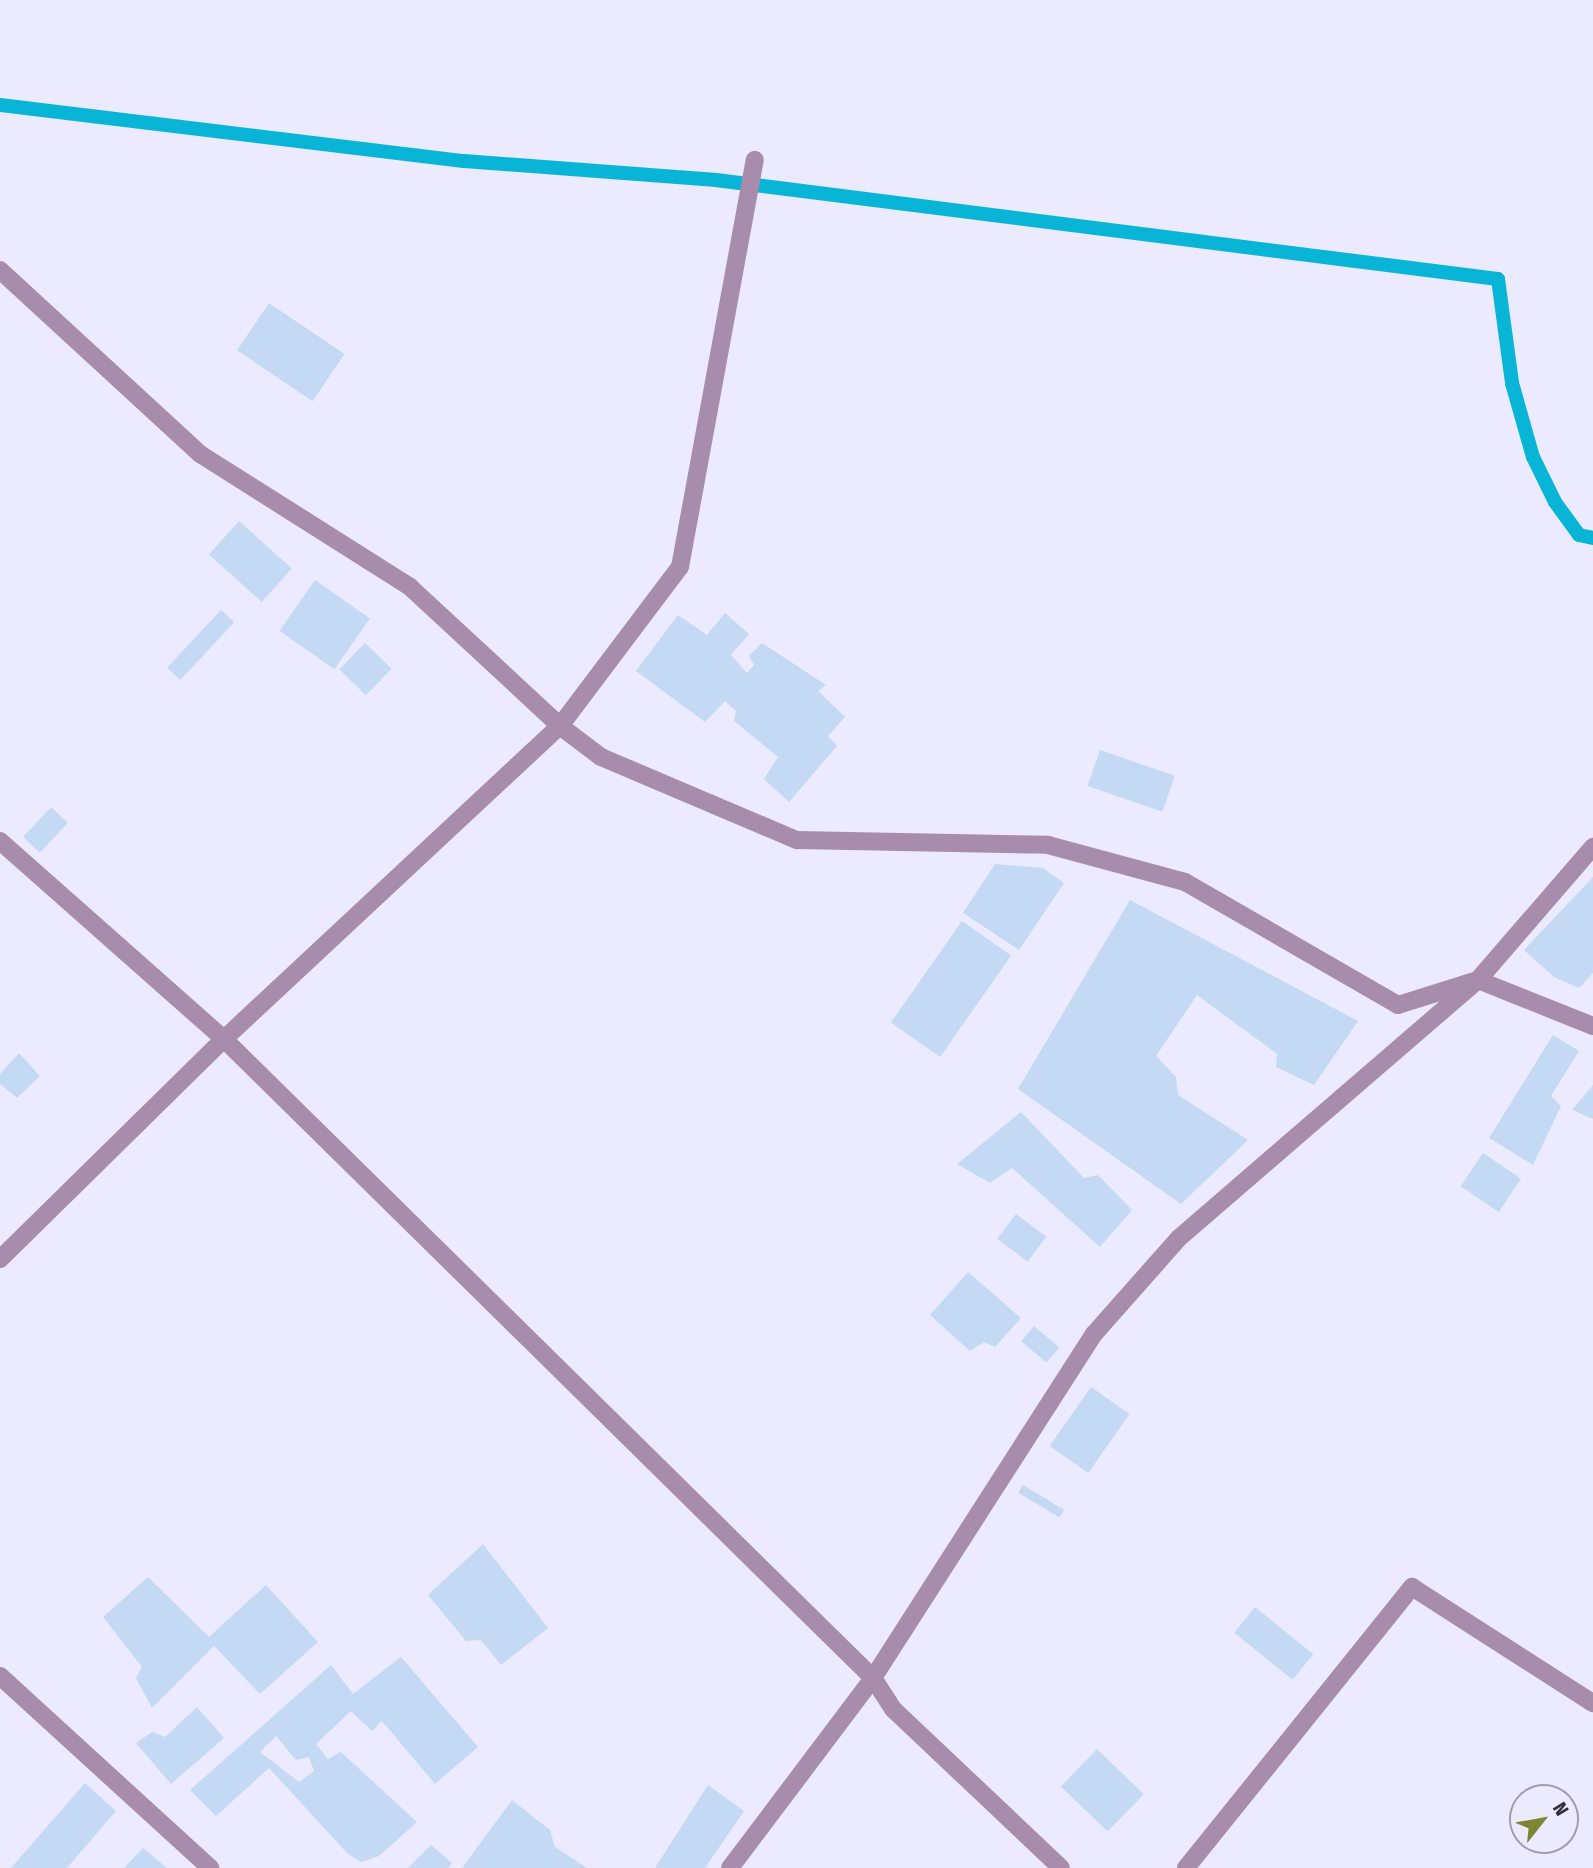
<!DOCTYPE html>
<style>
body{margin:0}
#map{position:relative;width:1593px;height:1868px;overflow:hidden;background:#ebeafe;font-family:"Fira Sans Condensed",sans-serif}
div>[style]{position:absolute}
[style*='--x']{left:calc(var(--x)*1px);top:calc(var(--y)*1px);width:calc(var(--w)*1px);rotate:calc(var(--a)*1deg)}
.stream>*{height:14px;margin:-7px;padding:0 7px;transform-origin:7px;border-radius:7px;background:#09b5d7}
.building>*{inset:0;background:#c4daf4;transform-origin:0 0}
.street>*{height:18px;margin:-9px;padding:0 9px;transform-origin:9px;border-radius:9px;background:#a88cac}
span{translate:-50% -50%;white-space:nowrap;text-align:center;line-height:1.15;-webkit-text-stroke:5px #ebeafe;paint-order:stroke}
.north{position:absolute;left:1509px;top:1784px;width:70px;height:70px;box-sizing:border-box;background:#ebeafe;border:2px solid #9f9eaf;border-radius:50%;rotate:59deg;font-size:19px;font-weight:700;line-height:28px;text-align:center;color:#2e2d39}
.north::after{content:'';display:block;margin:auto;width:24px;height:32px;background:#7e8632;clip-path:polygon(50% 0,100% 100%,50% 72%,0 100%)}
</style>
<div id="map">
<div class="stream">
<div style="--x:0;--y:105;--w:467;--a:6.9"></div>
<div style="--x:464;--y:161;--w:253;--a:4.3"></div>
<div style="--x:716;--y:180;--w:788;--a:7.22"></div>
<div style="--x:1498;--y:279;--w:105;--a:82.3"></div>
<div style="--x:1512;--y:383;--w:77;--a:74.2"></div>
<div style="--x:1533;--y:457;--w:50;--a:63.9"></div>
<div style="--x:1555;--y:502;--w:41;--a:54"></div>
<div style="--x:1579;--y:535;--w:14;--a:12"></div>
</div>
<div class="building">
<div style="left:269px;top:303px;width:91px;height:57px;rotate:34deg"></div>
<div style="left:239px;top:521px;width:71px;height:45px;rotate:42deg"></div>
<div style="left:315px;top:580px;width:67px;height:62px;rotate:35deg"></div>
<div style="left:221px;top:610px;width:18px;height:79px;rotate:43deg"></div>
<div style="clip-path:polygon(725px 613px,749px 634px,731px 655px,747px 673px,754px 665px,749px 656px,762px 643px,826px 685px,818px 691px,845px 717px,828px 736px,837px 746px,789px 802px,764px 779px,778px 757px,734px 721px,736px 711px,725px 701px,705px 722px,636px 671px,678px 615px,707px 635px)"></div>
<div style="left:365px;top:643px;width:37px;height:37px;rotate:44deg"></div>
<div style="left:1100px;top:750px;width:79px;height:38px;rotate:19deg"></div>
<div style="left:51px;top:807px;width:23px;height:41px;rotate:43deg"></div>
<div style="clip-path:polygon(995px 864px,1043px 868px,1064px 883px,1019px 950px,963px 913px)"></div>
<div style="clip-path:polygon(1593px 877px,1593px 973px,1579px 988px,1554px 977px,1524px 950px)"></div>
<div style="clip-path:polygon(1130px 900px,1358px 1021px,1314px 1085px,1276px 1067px,1277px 1054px,1197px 995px,1156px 1056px,1176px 1077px,1178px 1095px,1248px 1140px,1181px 1204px,1018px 1089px)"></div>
<div style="left:962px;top:921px;width:60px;height:124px;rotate:35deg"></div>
<div style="clip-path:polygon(1553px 1035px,1579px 1051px,1551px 1096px,1561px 1106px,1533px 1165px,1489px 1138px)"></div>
<div style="clip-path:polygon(19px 1053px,40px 1076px,17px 1098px,0 1084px,0 1074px)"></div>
<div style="clip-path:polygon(1593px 1085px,1593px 1119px,1572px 1110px)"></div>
<div style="clip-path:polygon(1021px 1112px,1084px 1178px,1098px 1175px,1132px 1210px,1100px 1247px,1012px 1168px,990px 1183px,957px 1164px)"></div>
<div style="left:1483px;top:1153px;width:46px;height:40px;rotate:34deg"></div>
<div style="left:1016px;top:1214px;width:38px;height:31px;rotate:37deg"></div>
<div style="clip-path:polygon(968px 1272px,1021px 1318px,995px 1347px,984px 1342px,970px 1351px,930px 1315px)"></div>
<div style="left:1034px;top:1326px;width:33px;height:20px;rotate:40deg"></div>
<div style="left:1091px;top:1387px;width:47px;height:72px;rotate:35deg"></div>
<div style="left:1023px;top:1485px;width:48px;height:9px;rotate:31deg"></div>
<div style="clip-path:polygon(483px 1544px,548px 1628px,501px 1665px,481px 1640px,466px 1641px,428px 1595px)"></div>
<div style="clip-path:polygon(148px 1577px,209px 1637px,266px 1585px,318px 1642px,260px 1694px,214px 1646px,152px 1708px,136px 1678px,142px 1667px,103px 1617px)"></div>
<div style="left:1255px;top:1607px;width:75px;height:33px;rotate:39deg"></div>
<div style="clip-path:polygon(evenodd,401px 1657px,478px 1747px,435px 1784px,382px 1721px,372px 1731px,351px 1711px,316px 1744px,328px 1759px,341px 1752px,417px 1822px,379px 1856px,361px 1862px,348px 1854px,269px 1768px,216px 1816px,190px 1790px,331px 1665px,353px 1694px,401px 1657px,276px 1736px,296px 1760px,309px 1757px,314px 1771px,299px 1782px,260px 1752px,276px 1736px)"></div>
<div style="clip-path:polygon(197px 1707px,224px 1738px,171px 1784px,136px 1743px,152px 1732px,165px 1737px)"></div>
<div style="left:1097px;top:1749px;width:65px;height:52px;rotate:44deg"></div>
<div style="clip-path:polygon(85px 1783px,116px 1811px,67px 1868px,11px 1868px)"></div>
<div style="clip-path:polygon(708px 1785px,744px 1811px,705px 1868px,655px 1868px)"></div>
<div style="clip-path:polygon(512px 1800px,550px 1830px,555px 1847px,587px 1868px,462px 1868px)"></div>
<div style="clip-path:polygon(431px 1845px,452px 1863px,448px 1868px,408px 1868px)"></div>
<div style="clip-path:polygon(143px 1848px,167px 1868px,124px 1868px)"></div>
</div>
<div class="street">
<div style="--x:0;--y:270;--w:272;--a:42.6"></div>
<div style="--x:200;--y:454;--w:249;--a:32.3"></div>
<div style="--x:410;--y:587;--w:205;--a:42.8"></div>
<div style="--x:560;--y:726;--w:51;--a:37.1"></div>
<div style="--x:601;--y:757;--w:213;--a:23"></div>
<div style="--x:797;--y:840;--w:251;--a:1.1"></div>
<div style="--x:1048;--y:845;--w:142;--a:15.1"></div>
<div style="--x:1185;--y:882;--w:246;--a:30"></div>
<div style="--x:1398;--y:1005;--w:84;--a:-17.4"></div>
<div style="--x:1478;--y:980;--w:124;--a:21.8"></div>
<div style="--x:0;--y:841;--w:299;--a:41.5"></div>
<div style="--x:224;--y:1039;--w:911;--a:44.56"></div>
<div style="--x:873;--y:1678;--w:37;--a:57"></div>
<div style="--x:893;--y:1709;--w:231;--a:43.4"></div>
<div style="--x:0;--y:1259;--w:314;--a:-44.5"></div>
<div style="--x:224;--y:1039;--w:459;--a:-43"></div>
<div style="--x:560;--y:726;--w:199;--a:-53"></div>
<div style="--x:680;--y:567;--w:414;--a:-79.6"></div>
<div style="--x:0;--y:1676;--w:285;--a:42.4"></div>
<div style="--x:730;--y:1868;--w:238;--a:-53"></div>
<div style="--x:873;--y:1678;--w:409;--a:-57.3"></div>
<div style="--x:1094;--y:1334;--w:128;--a:-48.5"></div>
<div style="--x:1179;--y:1238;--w:395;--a:-40.8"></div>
<div style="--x:1478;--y:980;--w:176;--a:-49.2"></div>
<div style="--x:1186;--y:1868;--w:361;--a:-51.2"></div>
<div style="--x:1412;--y:1587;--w:215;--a:32.7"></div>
</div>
<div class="north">N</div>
</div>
